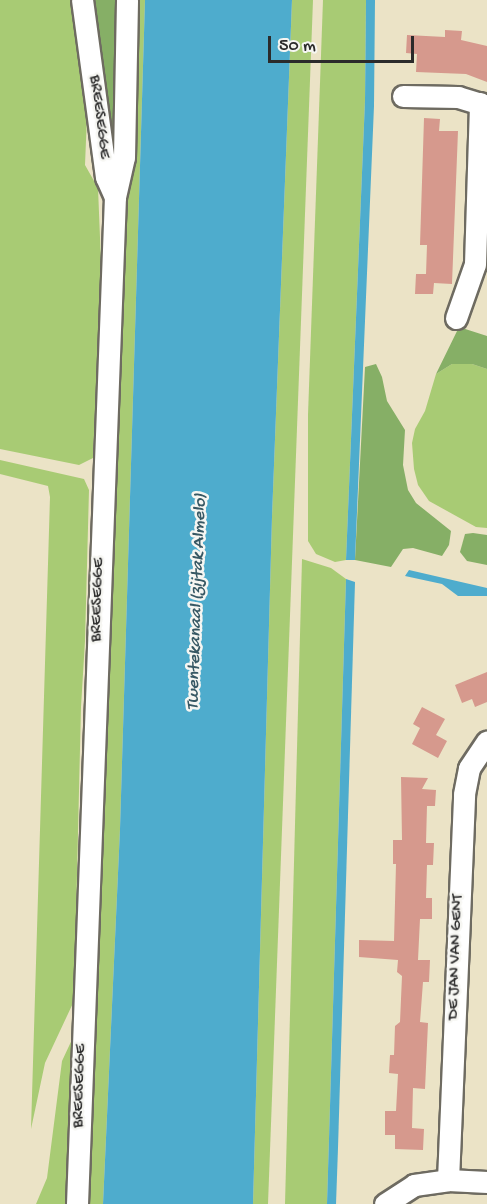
<!DOCTYPE html>
<style>
body{margin:0}
#map{position:relative;width:487px;height:1204px;overflow:hidden;background:#ebe3c6;font-family:"Gochi Hand",sans-serif}
div>[style]{position:absolute}
[style*='--x']{left:calc(var(--x)*1px);top:calc(var(--y)*1px);width:calc(var(--w)*1px);rotate:calc(var(--a)*1deg)}
.green>*{inset:0;background:#a8cb74}
.forest>*{inset:0;background:#86af66}
.water>*{inset:0;background:#4eaccd}
.building>*{inset:0;background:#d6998d}
.roads{filter:drop-shadow(2px 0 #6e6b61) drop-shadow(-2px 0 #6e6b61) drop-shadow(0 2px #6e6b61) drop-shadow(0 -2px #6e6b61)}
.minor>*{height:21px;margin:-10.5px;padding:0 10.5px;transform-origin:10.5px;border-radius:10.5px;background:#fff}
span{translate:-50% -50%;white-space:nowrap;text-align:center;line-height:1.15;-webkit-text-stroke:5px #f6f6f2;paint-order:stroke}
.street-label{font-size:16px;color:#2b2b2b}
.water-label{font-size:18px;color:#375864;font-style:italic}
.scale{position:absolute;left:268px;top:36px;width:146px;height:27px;box-sizing:border-box;border:3px solid #2b2b2b;border-top:0;padding-left:8px;font-size:18px;line-height:21px;white-space:nowrap;color:#2b2b2b;-webkit-text-stroke:4px #f6f6f2;paint-order:stroke}
</style>
<div id="map">
<div class="green">
<div style="clip-path:polygon(0 0,72px 0,87px 116px,85px 165px,98px 188px,101px 262px,93px 458px,79px 465px,0 449px)"></div>
<div style="clip-path:polygon(131px 0,145px 0,120px 829px,103px 1204px,86px 1204px,125px 203px,133px 167px)"></div>
<div style="clip-path:polygon(292px 0,313px 0,268px 1204px,253px 1204px,272px 517px)"></div>
<div style="clip-path:polygon(323px 0,366px 0,365px 100px,346px 560px,335px 562px,316px 554px,308px 541px,308px 415px)"></div>
<div style="clip-path:polygon(452px 364px,472px 364px,487px 369px,487px 528px,476px 527px,429px 501px,418px 485px,414px 469px,412px 443px,415px 429px,425px 411px,436px 374px)"></div>
<div style="clip-path:polygon(0 460px,84px 479px,89px 490px,85px 641px,81px 707px,74px 1001px,45px 1063px,31px 1129px,50px 497px,48px 486px,0 474px)"></div>
<div style="clip-path:polygon(302px 559px,331px 568px,346px 579px,327px 1204px,285px 1204px)"></div>
<div style="clip-path:polygon(76px 1031px,70px 1204px,36px 1204px,47px 1178px,62px 1061px)"></div>
</div>
<div class="forest">
<div style="clip-path:polygon(91px 0,117px 0,114px 153px,100px 62px)"></div>
<div style="clip-path:polygon(459px 327px,487px 336px,487px 369px,472px 364px,452px 364px,436px 374px)"></div>
<div style="clip-path:polygon(376px 364px,382px 377px,387px 401px,405px 430px,403px 465px,408px 490px,416px 503px,451px 531px,449px 545px,442px 556px,413px 548px,403px 549px,391px 567px,355px 560px,365px 367px)"></div>
<div style="clip-path:polygon(473px 533px,487px 535px,487px 565px,467px 561px,460px 552px,465px 534px)"></div>
</div>
<div class="water">
<div style="clip-path:polygon(145px 0,292px 0,272px 517px,253px 1204px,103px 1204px,120px 829px)"></div>
<div style="clip-path:polygon(366px 0,375px 0,374px 106px,355px 560px,346px 560px,365px 100px)"></div>
<div style="clip-path:polygon(409px 570px,487px 588px,487px 596px,458px 596px,442px 584px,405px 576px)"></div>
<div style="clip-path:polygon(346px 579px,355px 582px,338px 1148px,336px 1204px,327px 1204px)"></div>
</div>
<div class="building">
<div style="clip-path:polygon(445px 30px,462px 31px,461px 40px,487px 46px,487px 82px,466px 74px,416px 72px,417px 54px,406px 53px,407px 35px,445px 37px)"></div>
<div style="clip-path:polygon(424px 118px,440px 119px,439px 131px,458px 131px,452px 284px,434px 283px,433px 294px,415px 294px,416px 274px,426px 274px,427px 245px,420px 245px)"></div>
<div style="clip-path:polygon(487px 672px,487px 702px,475px 707px,472px 699px,462px 703px,455px 685px)"></div>
<div style="clip-path:polygon(422px 707px,445px 719px,436px 735px,447px 741px,438px 758px,412px 744px,420px 728px,413px 724px)"></div>
<div style="clip-path:polygon(401px 777px,428px 778px,422px 789px,436px 790px,435px 806px,427px 806px,426px 843px,434px 843px,433px 865px,427px 865px,426px 898px,432px 898px,432px 919px,420px 919px,418px 960px,430px 960px,429px 982px,423px 982px,420px 1022px,428px 1023px,425px 1089px,413px 1088px,412px 1128px,424px 1129px,423px 1150px,395px 1149px,395px 1135px,385px 1135px,385px 1111px,396px 1111px,398px 1074px,389px 1073px,390px 1055px,394px 1055px,395px 1026px,400px 1022px,402px 976px,397px 972px,398px 960px,359px 957px,359px 940px,394px 941px,396px 864px,393px 864px,393px 840px,402px 840px)"></div>
</div>
<div class="roads">
<div class="minor">
<div style="--x:403;--y:96;--w:55;--a:1"></div>
<div style="--x:458;--y:97;--w:30;--a:17"></div>
<div style="--x:115;--y:197;--w:41;--a:-77.3"></div>
<div style="--x:124;--y:157;--w:157;--a:-88.9"></div>
<div style="--x:456;--y:318;--w:57;--a:-70.6"></div>
<div style="--x:475;--y:264;--w:161;--a:-88.2"></div>
<div style="--x:448;--y:1180;--w:386;--a:-87.6"></div>
<div style="--x:464;--y:794;--w:26;--a:-79"></div>
<div style="--x:469;--y:768;--w:32;--a:-56"></div>
<div style="--x:77;--y:1204;--w:1008;--a:-87.84"></div>
<div style="--x:115;--y:197;--w:22;--a:-114"></div>
<div style="--x:106;--y:177;--w:179;--a:-97.7"></div>
<div style="--x:385;--y:1204;--w:35;--a:-33"></div>
<div style="--x:414;--y:1185;--w:34;--a:-8"></div>
<div style="--x:448;--y:1180;--w:39;--a:3"></div>
</div>
</div>
<div class="street-label">
<span style="left:98px;top:117px;rotate:83deg">BREESEGGE</span>
<span style="left:99px;top:600px;rotate:-88deg">BREESEGGE</span>
<span style="left:457px;top:957px;rotate:-88deg">DE JAN VAN GENT</span>
<span style="left:81px;top:1086px;rotate:-88deg">BREESEGGE</span>
</div>
<div class="water-label">
<span style="left:198px;top:602px;rotate:-88deg">Twentekanaal (zijtak Almelo)</span>
</div>
<div class="scale">50 m</div>
</div>
